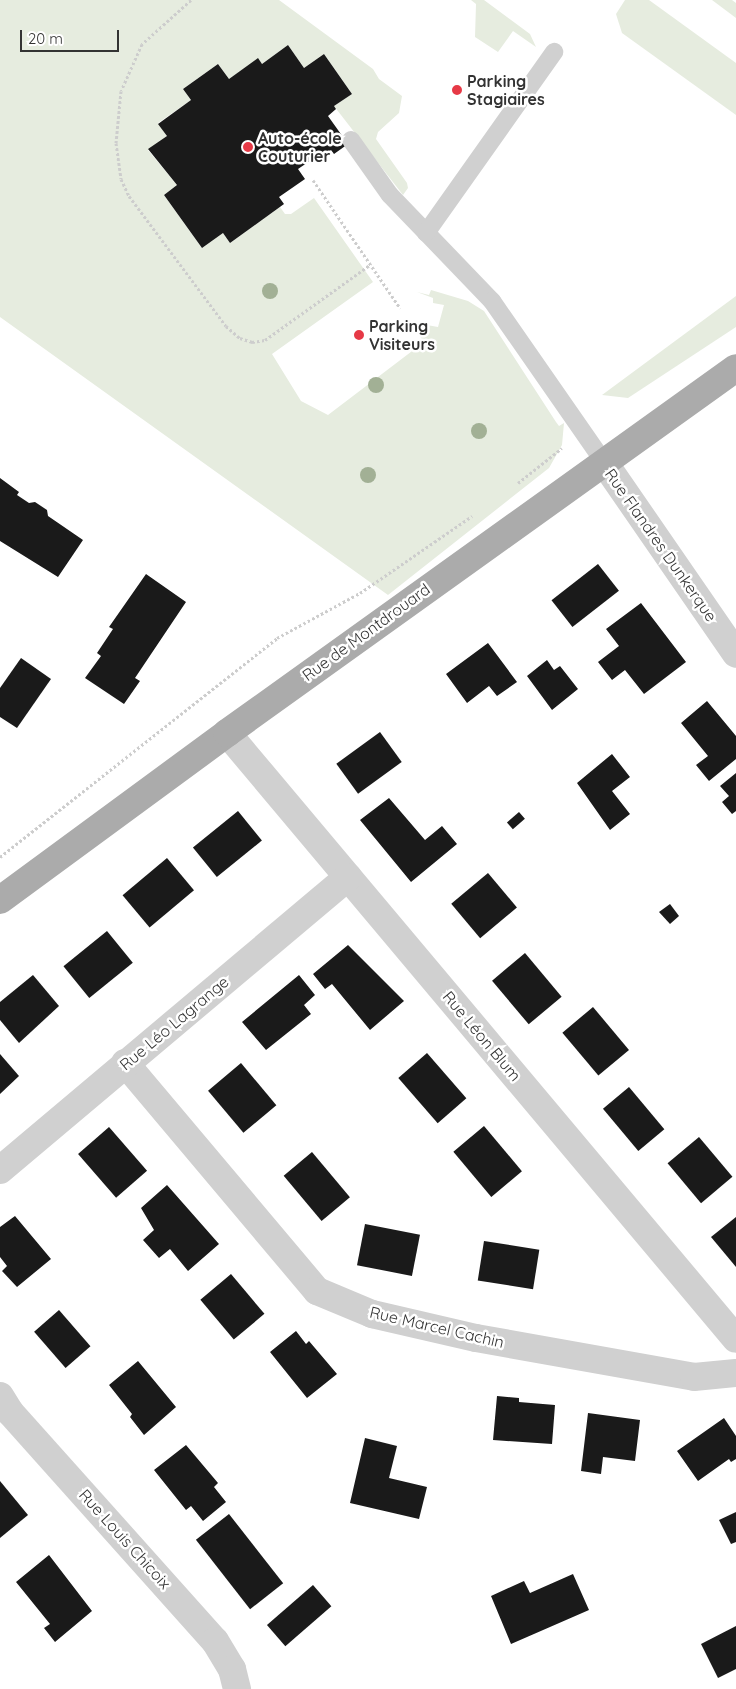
<!DOCTYPE html>
<meta charset="utf-8">
<style>
body{margin:0}
#map{position:relative;width:736px;height:1689px;overflow:hidden;background:#fff;font-family:Quicksand,sans-serif}
div>[style]{position:absolute}
[style*='--x']{left:calc(var(--x)*1px);top:calc(var(--y)*1px);width:calc(var(--w)*1px);rotate:calc(var(--a)*1deg)}
.green>*{inset:0;background:#e6ecdf}
.building>*{inset:0;background:#1a1a1a;transform-origin:0 0}
.path>*{height:3px;margin-top:-1.5px;transform-origin:0;background:repeating-linear-gradient(90deg,#cdcdcd 0 2.5px,transparent 0 5px)}
.service>*{height:18px;margin:-9px;padding:0 9px;transform-origin:9px;border-radius:9px;background:#d0d0d0}
.minor>*{height:28px;margin:-14px;padding:0 14px;transform-origin:14px;border-radius:14px;background:#d0d0d0}
.tertiary>*{height:28px;margin:-14px;padding:0 14px;transform-origin:14px;border-radius:14px;background:#d0d0d0}
.primary>*{height:28px;margin:-14px;padding:0 14px;transform-origin:14px;border-radius:14px;background:#ababab}
.trees>*{width:16px;height:16px;margin:-8px;border-radius:50%;background:#a2b095}
.dots>*{width:14px;height:14px;translate:-50% -50%;box-sizing:border-box;border:2px solid #fff;border-radius:50%}
span{translate:-50% -50%;white-space:nowrap;text-align:center;line-height:1.15;-webkit-text-stroke:5px #fff;paint-order:stroke}
.poi-label{font-size:16px;color:#333;font-weight:700}
.left{translate:0 -50%;text-align:left}
.street-label{font-size:16px;color:#333}
.scale{position:absolute;left:20px;top:30px;width:99px;height:22px;box-sizing:border-box;border:2px solid #333;border-top:0;padding-left:6px;font-size:15px;line-height:18px;white-space:nowrap;color:#333;-webkit-text-stroke:4px #fff;paint-order:stroke}
</style>
<div id="map">
<div class="green">
<div style="clip-path:polygon(0 0,279px 0,373px 69px,379px 79px,402px 96px,399px 113px,378px 132px,376px 139px,407px 183px,408px 188px,403px 195px,334px 106px,352px 94px,324px 54px,304px 68px,288px 45px,262px 64px,258px 59px,229px 79px,218px 64px,183px 89px,191px 100px,158px 123px,167px 136px,148px 150px,177px 185px,164px 195px,202px 248px,223px 233px,230px 243px,280px 207px,285px 214px,291px 214px,314px 198px,373px 282px,272px 354px,301px 401px,328px 415px,424px 342px,410px 322px,438px 327px,444px 305px,433px 303px,433px 298px,417px 292px,429px 295px,431px 290px,468px 301px,484px 311px,556px 422px,559px 426px,564px 423px,562px 445px,549px 468px,388px 595px,0 317px)"></div>
<div style="clip-path:polygon(471px 0,484px 0,530px 34px,536px 47px,513px 31px,498px 52px,475px 37px,476px 4px)"></div>
<div style="clip-path:polygon(625px 0,649px 0,736px 63px,736px 115px,622px 33px,616px 14px)"></div>
<div style="clip-path:polygon(712px 0,732px 0,736px 3px,736px 18px)"></div>
<div style="clip-path:polygon(736px 296px,736px 327px,628px 398px,602px 395px)"></div>
</div>
<div class="building">
<div style="clip-path:polygon(288px 45px,304px 68px,324px 54px,352px 94px,334px 106px,336px 109px,328px 116px,348px 144px,334px 154px,331px 150px,325px 155px,323px 152px,298px 169px,305px 179px,279px 197px,284px 204px,230px 243px,223px 233px,202px 248px,164px 195px,177px 185px,148px 149px,167px 136px,158px 124px,191px 100px,183px 89px,218px 64px,229px 79px,258px 58px,262px 64px)"></div>
<div style="clip-path:polygon(0 478px,19px 492px,17px 495px,29px 503px,35px 502px,47px 510px,48px 516px,83px 540px,58px 577px,0 541px)"></div>
<div style="left:598px;top:564px;width:34px;height:59px;rotate:52deg"></div>
<div style="clip-path:polygon(146px 574px,186px 602px,135px 678px,140px 681px,124px 704px,85px 678px,101px 656px,97px 653px,113px 629px,109px 627px)"></div>
<div style="clip-path:polygon(641px 603px,686px 662px,644px 694px,625px 670px,612px 680px,598px 662px,619px 646px,606px 629px)"></div>
<div style="clip-path:polygon(488px 643px,517px 682px,497px 696px,489px 686px,467px 703px,446px 674px)"></div>
<div style="clip-path:polygon(21px 658px,51px 679px,17px 728px,0 717px,0 688px)"></div>
<div style="clip-path:polygon(547px 660px,554px 670px,560px 666px,578px 689px,552px 710px,527px 676px)"></div>
<div style="clip-path:polygon(707px 701px,736px 736px,736px 759px,709px 781px,696px 765px,708px 756px,681px 723px)"></div>
<div style="left:380px;top:732px;width:37px;height:54px;rotate:54deg"></div>
<div style="clip-path:polygon(612px 754px,630px 777px,612px 791px,630px 814px,610px 830px,577px 783px)"></div>
<div style="clip-path:polygon(736px 773px,736px 811px,732px 814px,722px 802px,729px 796px,720px 786px)"></div>
<div style="clip-path:polygon(389px 798px,425px 840px,442px 826px,457px 844px,411px 882px,360px 820px)"></div>
<div style="left:238px;top:811px;width:38px;height:58px;rotate:51deg"></div>
<div style="left:519px;top:812px;width:9px;height:16px;rotate:49deg"></div>
<div style="left:167px;top:858px;width:42px;height:58px;rotate:50deg"></div>
<div style="left:488px;top:873px;width:45px;height:48px;rotate:50deg"></div>
<div style="clip-path:polygon(670px 904px,679px 916px,670px 924px,659px 912px)"></div>
<div style="left:107px;top:931px;width:41px;height:56px;rotate:51deg"></div>
<div style="clip-path:polygon(348px 945px,404px 1001px,370px 1030px,332px 984px,325px 989px,313px 974px)"></div>
<div style="left:525px;top:953px;width:57px;height:43px;rotate:50deg"></div>
<div style="clip-path:polygon(33px 975px,59px 1006px,19px 1043px,0 1020px,0 1002px)"></div>
<div style="clip-path:polygon(299px 975px,315px 995px,304px 1005px,311px 1014px,266px 1050px,242px 1022px)"></div>
<div style="left:593px;top:1007px;width:56px;height:40px;rotate:50deg"></div>
<div style="left:427px;top:1053px;width:60px;height:38px;rotate:49deg"></div>
<div style="clip-path:polygon(0 1054px,19px 1076px,0 1094px)"></div>
<div style="left:241px;top:1063px;width:55px;height:43px;rotate:50deg"></div>
<div style="left:629px;top:1087px;width:55px;height:34px;rotate:50deg"></div>
<div style="left:484px;top:1126px;width:59px;height:40px;rotate:50deg"></div>
<div style="left:109px;top:1127px;width:58px;height:41px;rotate:49deg"></div>
<div style="left:699px;top:1137px;width:52px;height:41px;rotate:50deg"></div>
<div style="left:312px;top:1152px;width:59px;height:37px;rotate:50deg"></div>
<div style="clip-path:polygon(167px 1185px,219px 1244px,188px 1271px,170px 1249px,159px 1258px,143px 1240px,154px 1230px,141px 1208px)"></div>
<div style="clip-path:polygon(15px 1216px,51px 1259px,17px 1287px,2px 1271px,7px 1266px,0 1257px,0 1227px)"></div>
<div style="clip-path:polygon(736px 1217px,736px 1267px,711px 1237px)"></div>
<div style="left:365px;top:1224px;width:56px;height:42px;rotate:11deg"></div>
<div style="left:484px;top:1241px;width:56px;height:40px;rotate:9deg"></div>
<div style="left:231px;top:1274px;width:52px;height:40px;rotate:50deg"></div>
<div style="left:59px;top:1310px;width:48px;height:33px;rotate:49deg"></div>
<div style="clip-path:polygon(296px 1331px,306px 1344px,309px 1341px,337px 1374px,307px 1398px,270px 1352px)"></div>
<div style="clip-path:polygon(138px 1361px,176px 1407px,144px 1435px,130px 1417px,132px 1414px,109px 1385px)"></div>
<div style="clip-path:polygon(497px 1396px,519px 1398px,519px 1402px,555px 1405px,552px 1444px,493px 1440px)"></div>
<div style="clip-path:polygon(588px 1413px,640px 1420px,635px 1461px,603px 1457px,601px 1474px,581px 1471px)"></div>
<div style="clip-path:polygon(724px 1418px,736px 1436px,736px 1459px,731px 1462px,729px 1459px,698px 1481px,677px 1451px)"></div>
<div style="clip-path:polygon(365px 1438px,397px 1446px,389px 1478px,427px 1487px,419px 1519px,350px 1503px)"></div>
<div style="clip-path:polygon(186px 1445px,218px 1483px,214px 1487px,226px 1502px,203px 1521px,191px 1506px,186px 1510px,154px 1470px)"></div>
<div style="clip-path:polygon(0 1481px,28px 1515px,0 1538px)"></div>
<div style="clip-path:polygon(736px 1512px,736px 1542px,731px 1544px,719px 1520px)"></div>
<div style="left:229px;top:1514px;width:88px;height:42px;rotate:52deg"></div>
<div style="clip-path:polygon(49px 1555px,92px 1611px,55px 1642px,44px 1628px,50px 1624px,16px 1582px)"></div>
<div style="clip-path:polygon(573px 1574px,589px 1610px,511px 1644px,491px 1596px,524px 1581px,530px 1593px)"></div>
<div style="left:313px;top:1585px;width:28px;height:61px;rotate:49deg"></div>
<div style="clip-path:polygon(736px 1626px,736px 1669px,718px 1678px,701px 1644px)"></div>
</div>
<div class="path">
<div style="--x:191;--y:0;--w:66;--a:138.1"></div>
<div style="--x:142;--y:44;--w:51;--a:114.1"></div>
<div style="--x:121;--y:91;--w:52;--a:95.5"></div>
<div style="--x:116;--y:143;--w:36;--a:82"></div>
<div style="--x:121;--y:179;--w:19;--a:65"></div>
<div style="--x:129;--y:196;--w:162;--a:53.3"></div>
<div style="--x:226;--y:326;--w:18;--a:41"></div>
<div style="--x:240;--y:338;--w:13;--a:18"></div>
<div style="--x:252;--y:342;--w:13;--a:-9"></div>
<div style="--x:265;--y:340;--w:130;--a:-35.6"></div>
<div style="--x:313;--y:180;--w:155;--a:55.8"></div>
<div style="--x:518;--y:483;--w:56;--a:-38.5"></div>
<div style="--x:0;--y:857;--w:353;--a:-38.3"></div>
<div style="--x:277;--y:638;--w:94;--a:-28.5"></div>
<div style="--x:360;--y:593;--w:136;--a:-34.5"></div>
</div>
<div class="service">
<div style="--x:351;--y:140;--w:67;--a:54.7"></div>
<div style="--x:390;--y:195;--w:147;--a:46.1"></div>
<div style="--x:492;--y:301;--w:195;--a:55.2"></div>
<div style="--x:426;--y:233;--w:222;--a:-54.7"></div>
</div>
<div class="minor">
<div style="--x:603;--y:461;--w:234;--a:55.4"></div>
<div style="--x:227;--y:733;--w:791;--a:49.97"></div>
<div style="--x:125;--y:1063;--w:298;--a:49.9"></div>
<div style="--x:317;--y:1291;--w:60;--a:22.7"></div>
<div style="--x:372;--y:1314;--w:107;--a:13"></div>
<div style="--x:476;--y:1338;--w:221;--a:10.1"></div>
<div style="--x:694;--y:1377;--w:42;--a:-5.4"></div>
<div style="--x:0;--y:1170;--w:455;--a:-40.1"></div>
</div>
<div class="tertiary">
<div style="--x:0;--y:1396;--w:19;--a:58"></div>
<div style="--x:10;--y:1412;--w:307;--a:48.2"></div>
<div style="--x:215;--y:1641;--w:33;--a:59"></div>
<div style="--x:232;--y:1669;--w:21;--a:76"></div>
</div>
<div class="primary">
<div style="--x:0;--y:900;--w:282;--a:-36.3"></div>
<div style="--x:227;--y:733;--w:626;--a:-35.64"></div>
</div>
<div class="trees">
<div style="left:270px;top:291px"></div>
<div style="left:376px;top:385px"></div>
<div style="left:479px;top:431px"></div>
<div style="left:368px;top:475px"></div>
</div>
<div class="dots">
<div style="left:457px;top:90px;background:#e63946"></div>
<div style="left:248px;top:147px;background:#e63946"></div>
<div style="left:359px;top:335px;background:#e63946"></div>
</div>
<div class="poi-label">
<span class="left" style="left:467px;top:90px">Parking<br>Stagiaires</span>
<span class="left" style="left:258px;top:147px">Auto-école<br>Couturier</span>
<span class="left" style="left:369px;top:335px">Parking<br>Visiteurs</span>
</div>
<div class="street-label">
<span style="left:661px;top:545px;rotate:55deg">Rue Flandres Dunkerque</span>
<span style="left:366px;top:632px;rotate:-36deg">Rue de Montdrouard</span>
<span style="left:174px;top:1023px;rotate:-40deg">Rue Léo Lagrange</span>
<span style="left:482px;top:1036px;rotate:50deg">Rue Léon Blum</span>
<span style="left:437px;top:1327px;rotate:13deg">Rue Marcel Cachin</span>
<span style="left:125px;top:1539px;rotate:48deg">Rue Louis Chicoix</span>
</div>
<div class="scale">20 m</div>
</div>
